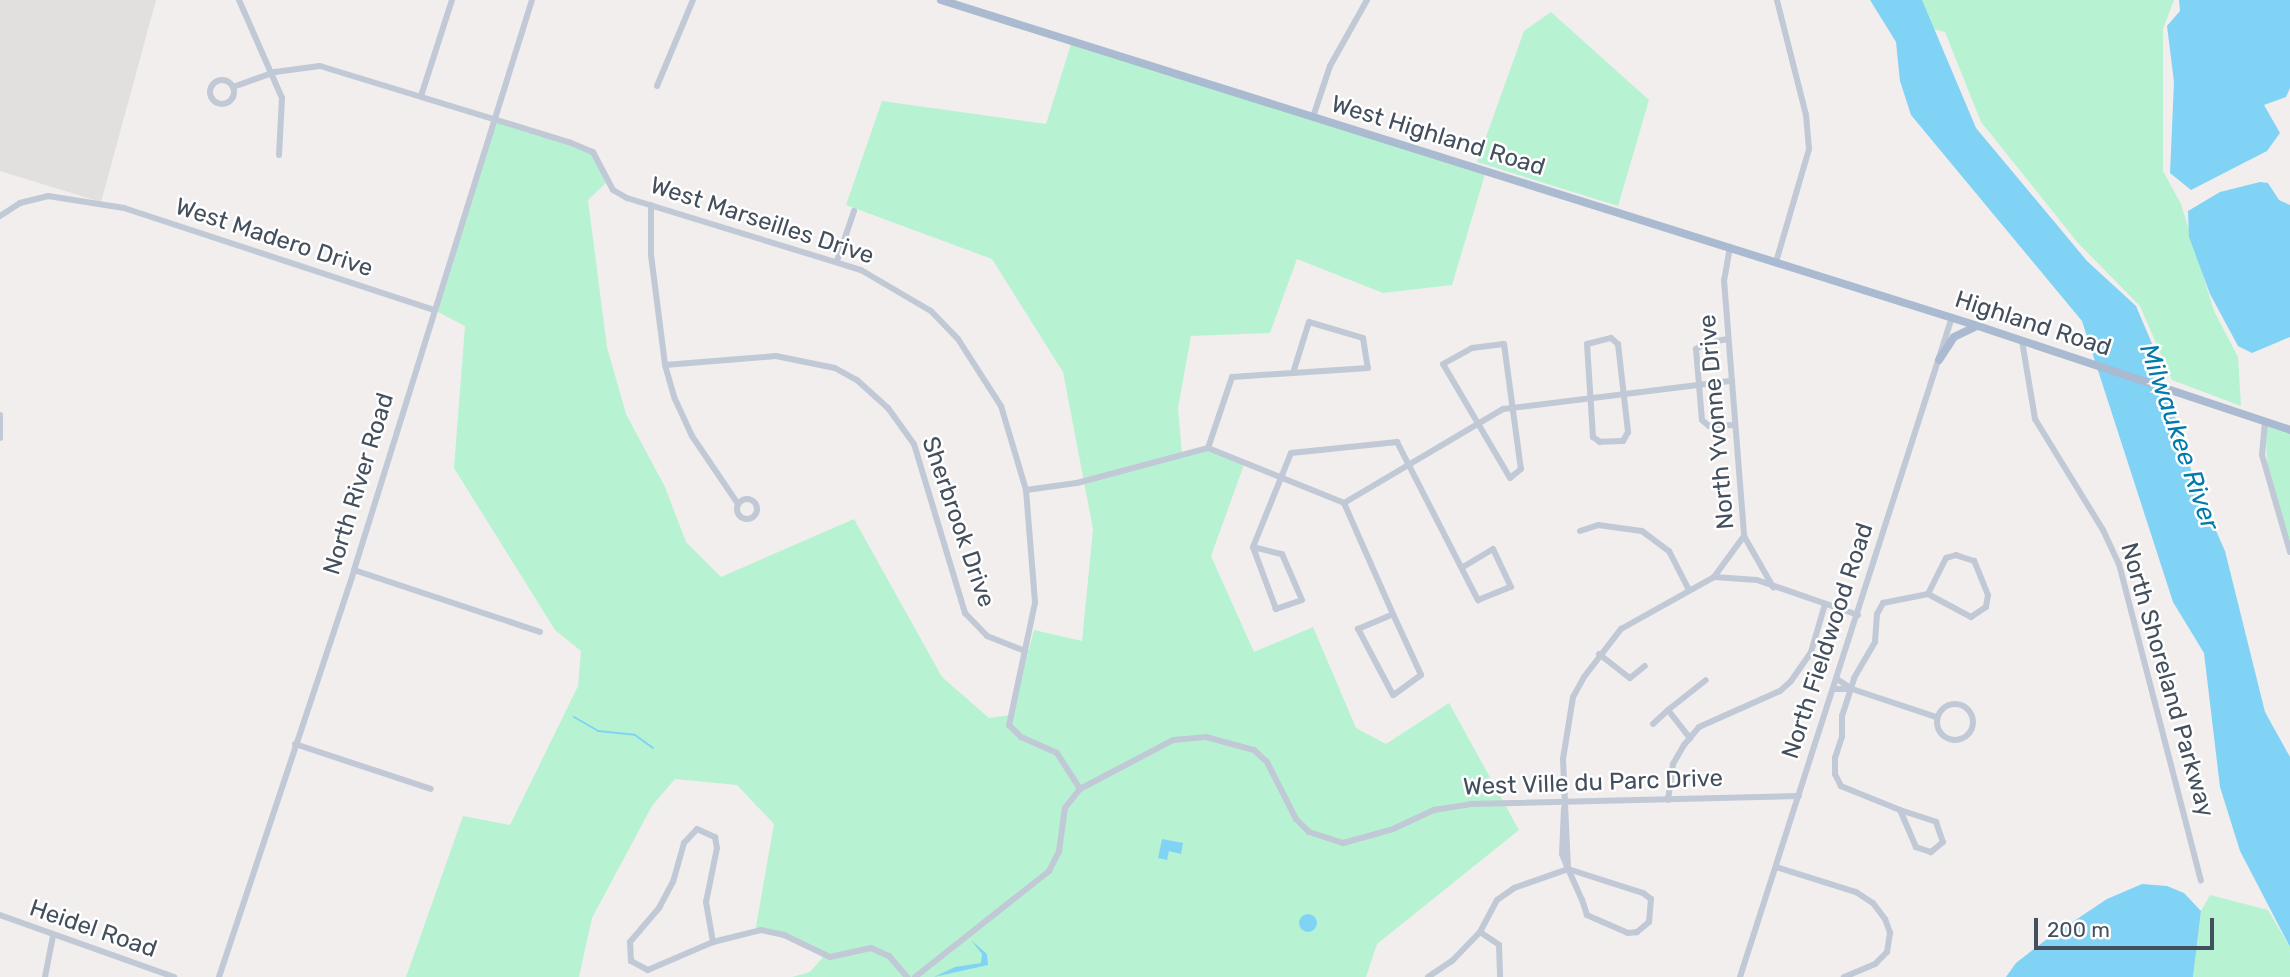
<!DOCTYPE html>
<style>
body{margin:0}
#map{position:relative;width:2290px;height:977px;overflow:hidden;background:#f1eeed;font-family:Rubik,sans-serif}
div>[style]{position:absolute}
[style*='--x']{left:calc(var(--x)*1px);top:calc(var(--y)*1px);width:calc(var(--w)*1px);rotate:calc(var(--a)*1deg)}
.education>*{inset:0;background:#e2dfdf}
.green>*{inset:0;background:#b7f3d3}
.water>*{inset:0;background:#80d3f4}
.round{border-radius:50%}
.stream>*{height:2px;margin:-1px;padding:0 1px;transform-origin:1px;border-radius:1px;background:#80d3f4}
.minor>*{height:6px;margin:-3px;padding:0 3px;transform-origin:3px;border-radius:3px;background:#c0c9d5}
.minor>.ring{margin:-3px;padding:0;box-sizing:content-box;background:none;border:6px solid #c0c9d5;border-radius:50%}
.major>*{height:8px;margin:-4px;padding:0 4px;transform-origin:4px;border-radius:4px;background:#aabad0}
span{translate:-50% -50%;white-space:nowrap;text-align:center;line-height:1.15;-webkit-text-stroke:5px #fff;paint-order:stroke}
.street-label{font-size:24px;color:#444f5d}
.water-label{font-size:26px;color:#017bac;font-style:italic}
.scale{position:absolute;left:2034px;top:918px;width:180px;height:32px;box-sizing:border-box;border:4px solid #444f5d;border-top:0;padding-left:9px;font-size:21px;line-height:24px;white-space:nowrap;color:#444f5d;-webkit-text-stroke:5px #fff;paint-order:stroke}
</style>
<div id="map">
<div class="education">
<div style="clip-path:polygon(0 0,156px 0,101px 202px,0 171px)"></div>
</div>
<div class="green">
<div style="clip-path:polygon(1922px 0,2174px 0,2163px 29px,2163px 171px,2181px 204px,2214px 311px,2238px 357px,2241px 406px,2172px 380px,2140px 306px,2078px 243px,1981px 122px,1945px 32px,1933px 29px)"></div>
<div style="clip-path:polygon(1551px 12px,1649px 100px,1618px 206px,1477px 162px,1524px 31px)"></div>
<div style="clip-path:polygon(1072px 41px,1486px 171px,1452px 285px,1383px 293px,1297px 259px,1270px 333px,1191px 336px,1178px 408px,1182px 455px,1208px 448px,1245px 462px,1211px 556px,1254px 652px,1313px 627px,1356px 728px,1386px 744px,1449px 703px,1519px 830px,1377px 944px,1366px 977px,792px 977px,810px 972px,825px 955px,784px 935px,755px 932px,774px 824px,737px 785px,675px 779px,652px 806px,592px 918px,579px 977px,406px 977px,463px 816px,510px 825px,578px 686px,581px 651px,555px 630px,454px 468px,465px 326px,434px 310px,494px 119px,593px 152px,608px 181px,588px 200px,607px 347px,626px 414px,665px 487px,686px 542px,721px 577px,854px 519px,942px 677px,989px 718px,1011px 715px,1034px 630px,1082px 641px,1093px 529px,1063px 372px,992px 259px,846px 205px,882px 101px,1046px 124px)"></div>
<div style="clip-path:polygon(2265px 425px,2290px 434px,2290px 541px,2268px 476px)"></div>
<div style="clip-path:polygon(2210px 895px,2268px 910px,2290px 947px,2290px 977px,2193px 977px,2201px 911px)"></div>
</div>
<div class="water">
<div style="clip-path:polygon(1870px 0,1922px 0,1976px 128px,2087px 261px,2136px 306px,2156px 353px,2195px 483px,2225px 551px,2265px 712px,2290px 757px,2290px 947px,2240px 851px,2220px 787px,2204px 653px,2173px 602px,2082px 321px,1911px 115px,1900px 81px,1896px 42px)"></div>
<div style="clip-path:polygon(2179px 0,2290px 0,2290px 88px,2286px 97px,2264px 105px,2280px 133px,2267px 151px,2191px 190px,2170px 173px,2174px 82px,2167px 26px,2180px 11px)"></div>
<div style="clip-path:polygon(2260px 182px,2268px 183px,2279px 200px,2290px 205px,2290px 337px,2252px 353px,2238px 346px,2210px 294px,2189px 237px,2188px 211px,2220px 192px)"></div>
<div style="clip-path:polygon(1162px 839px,1183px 843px,1181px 854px,1169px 851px,1167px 860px,1158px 858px)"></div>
<div style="clip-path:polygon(2142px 884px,2167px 886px,2184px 893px,2201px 911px,2193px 977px,2006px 977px,2016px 963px,2047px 939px,2107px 899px)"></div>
<div class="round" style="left:1299px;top:914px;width:18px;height:18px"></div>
<div style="clip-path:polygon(971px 940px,987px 954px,988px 965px,934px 977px,955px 967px,981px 963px,982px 954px)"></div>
</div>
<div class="stream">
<div style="--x:574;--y:717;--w:28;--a:30"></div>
<div style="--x:598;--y:731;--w:37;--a:6"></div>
<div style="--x:635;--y:735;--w:22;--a:36"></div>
</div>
<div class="minor">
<div style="--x:239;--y:0;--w:107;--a:66.3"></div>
<div style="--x:282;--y:98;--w:57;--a:93"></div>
<div class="ring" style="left:210px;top:80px;width:18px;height:18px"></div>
<div style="--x:657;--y:86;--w:93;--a:-67.3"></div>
<div style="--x:233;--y:87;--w:45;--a:-19.7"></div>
<div style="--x:275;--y:72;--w:45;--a:-7.6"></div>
<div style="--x:320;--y:66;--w:260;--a:17"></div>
<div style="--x:569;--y:142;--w:26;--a:23"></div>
<div style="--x:593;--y:152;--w:43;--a:62.2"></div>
<div style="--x:613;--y:190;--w:16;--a:30"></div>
<div style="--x:627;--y:198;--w:245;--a:17.1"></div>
<div style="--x:861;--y:270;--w:81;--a:30.4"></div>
<div style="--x:931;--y:311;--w:39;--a:46"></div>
<div style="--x:958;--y:339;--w:80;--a:57.3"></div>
<div style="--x:1001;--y:406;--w:88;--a:73.4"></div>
<div style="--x:1026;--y:490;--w:113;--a:85.4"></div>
<div style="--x:1035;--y:603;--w:125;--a:102"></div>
<div style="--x:1009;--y:725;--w:17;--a:45"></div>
<div style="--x:1021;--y:737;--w:39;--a:24"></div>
<div style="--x:1057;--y:753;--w:43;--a:57.4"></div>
<div style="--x:421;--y:96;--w:101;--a:-72.1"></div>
<div style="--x:1313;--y:117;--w:54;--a:-71.6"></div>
<div style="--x:1330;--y:66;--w:76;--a:-60.7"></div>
<div style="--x:651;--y:205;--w:50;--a:90"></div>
<div style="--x:651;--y:255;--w:111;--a:82.7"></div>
<div style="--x:665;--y:365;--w:35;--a:74"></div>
<div style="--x:675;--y:399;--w:41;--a:65.3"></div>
<div style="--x:692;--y:436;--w:82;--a:55.9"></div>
<div style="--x:0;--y:216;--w:24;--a:-33"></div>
<div style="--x:20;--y:203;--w:29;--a:-14"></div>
<div style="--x:48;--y:196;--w:77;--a:9"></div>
<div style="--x:124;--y:208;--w:326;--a:18.2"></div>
<div style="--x:1730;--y:247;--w:34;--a:100"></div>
<div style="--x:1724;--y:280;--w:257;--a:85.5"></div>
<div style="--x:1744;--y:536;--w:59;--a:60.4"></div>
<div style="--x:837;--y:261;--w:53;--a:-71.2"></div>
<div style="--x:1776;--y:262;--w:118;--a:-73.7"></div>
<div style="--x:1809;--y:149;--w:34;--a:-95"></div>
<div style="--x:1806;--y:115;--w:119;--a:-104.2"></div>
<div style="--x:1309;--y:322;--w:56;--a:16.5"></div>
<div style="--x:1363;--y:338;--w:30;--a:81"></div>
<div style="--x:1368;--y:368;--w:75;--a:176.2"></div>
<div style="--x:1293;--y:373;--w:53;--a:-72.6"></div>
<div style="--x:1611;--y:338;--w:9;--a:41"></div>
<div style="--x:1618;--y:344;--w:89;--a:83.5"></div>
<div style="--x:1628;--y:432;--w:10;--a:119"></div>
<div style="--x:1623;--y:441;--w:23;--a:178"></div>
<div style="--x:1600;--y:442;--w:9;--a:-144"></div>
<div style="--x:1593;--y:437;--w:93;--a:-93.7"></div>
<div style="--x:1587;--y:344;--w:25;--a:-14"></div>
<div style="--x:1728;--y:339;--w:23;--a:170"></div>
<div style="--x:1705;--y:343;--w:11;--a:146"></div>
<div style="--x:1696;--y:349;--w:71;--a:85.2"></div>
<div style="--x:1702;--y:420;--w:9;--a:41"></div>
<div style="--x:1709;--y:426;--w:26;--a:-2"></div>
<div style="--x:2022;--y:341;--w:79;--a:80.5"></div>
<div style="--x:2035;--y:419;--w:130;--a:58.5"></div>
<div style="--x:2103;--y:530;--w:38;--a:65"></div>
<div style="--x:2119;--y:564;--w:327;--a:75.5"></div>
<div style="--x:1504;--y:344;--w:126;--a:82.3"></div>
<div style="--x:1521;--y:469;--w:14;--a:141"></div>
<div style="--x:1510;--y:478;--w:132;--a:-120.4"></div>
<div style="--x:1443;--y:364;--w:33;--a:-29"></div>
<div style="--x:1472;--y:348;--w:32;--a:-7"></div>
<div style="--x:665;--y:365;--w:111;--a:-4.6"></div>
<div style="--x:776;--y:356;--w:60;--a:11.5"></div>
<div style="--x:835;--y:368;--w:25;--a:29"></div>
<div style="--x:857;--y:380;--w:42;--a:42.1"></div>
<div style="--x:888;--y:408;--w:44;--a:54.2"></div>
<div style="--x:914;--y:444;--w:177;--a:73.2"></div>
<div style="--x:965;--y:613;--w:32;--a:46"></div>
<div style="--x:987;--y:636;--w:41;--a:21.5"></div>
<div style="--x:0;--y:415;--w:23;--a:90"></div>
<div style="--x:2265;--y:421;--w:34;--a:95"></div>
<div style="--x:2262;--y:455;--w:101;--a:73.9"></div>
<div style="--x:1208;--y:448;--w:147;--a:22"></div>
<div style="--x:1344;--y:503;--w:185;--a:-30.6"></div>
<div style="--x:1503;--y:409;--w:231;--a:-7"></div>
<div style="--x:1208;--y:448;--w:75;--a:-71.3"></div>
<div style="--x:1232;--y:377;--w:61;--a:-3.8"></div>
<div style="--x:1026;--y:490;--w:51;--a:-7.8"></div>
<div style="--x:1077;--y:483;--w:136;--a:-15"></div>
<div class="ring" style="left:737px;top:499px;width:14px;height:14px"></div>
<div style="--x:1344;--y:503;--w:121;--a:66.2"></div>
<div style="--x:1580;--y:531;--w:19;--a:-18"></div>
<div style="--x:1598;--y:525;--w:44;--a:7.8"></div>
<div style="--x:1642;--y:531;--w:34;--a:37"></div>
<div style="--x:1669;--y:551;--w:44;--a:62.9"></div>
<div style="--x:1253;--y:547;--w:101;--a:-68"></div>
<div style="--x:1291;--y:453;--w:107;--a:-5.9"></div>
<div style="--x:1397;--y:442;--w:178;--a:62.9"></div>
<div style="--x:1478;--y:600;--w:35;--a:-22"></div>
<div style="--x:1511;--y:587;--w:42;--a:-115.3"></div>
<div style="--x:1493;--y:549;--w:35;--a:149"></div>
<div style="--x:1253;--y:547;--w:30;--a:14"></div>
<div style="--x:1282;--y:554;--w:50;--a:66.5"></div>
<div style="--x:1302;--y:600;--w:28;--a:161"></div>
<div style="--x:1276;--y:609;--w:66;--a:-110.4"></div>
<div style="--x:354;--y:570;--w:196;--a:18.4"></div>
<div style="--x:1714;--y:577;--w:43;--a:4"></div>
<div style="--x:1757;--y:580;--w:107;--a:19.1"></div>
<div style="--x:1393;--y:614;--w:67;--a:65.3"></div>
<div style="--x:1421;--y:675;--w:34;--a:144"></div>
<div style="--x:1393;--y:695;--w:75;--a:-117.9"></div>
<div style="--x:1358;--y:629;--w:38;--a:-23"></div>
<div style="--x:1599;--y:654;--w:39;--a:38"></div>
<div style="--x:1630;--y:678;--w:19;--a:-39"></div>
<div style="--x:1837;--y:679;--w:18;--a:34"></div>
<div style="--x:1834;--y:689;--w:18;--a:0"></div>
<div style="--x:1852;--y:689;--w:89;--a:18.4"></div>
<div class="ring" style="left:1937px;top:704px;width:30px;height:30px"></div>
<div style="--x:1668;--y:710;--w:48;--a:-38.3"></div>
<div style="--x:1653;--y:724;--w:21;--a:-43"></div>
<div style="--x:1668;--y:710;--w:36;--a:52"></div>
<div style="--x:295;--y:744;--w:143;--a:18.3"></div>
<div style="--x:1668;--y:800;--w:36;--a:-82"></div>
<div style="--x:1673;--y:764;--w:22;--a:-60"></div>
<div style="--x:1684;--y:745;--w:23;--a:-50"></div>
<div style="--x:1699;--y:727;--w:89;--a:-24"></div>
<div style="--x:1780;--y:691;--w:15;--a:-42"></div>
<div style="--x:1791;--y:681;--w:35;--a:-55"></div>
<div style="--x:1811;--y:652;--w:50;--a:-73.7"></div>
<div style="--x:1900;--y:810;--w:64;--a:-157.9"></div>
<div style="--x:1841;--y:786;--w:13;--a:-117"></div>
<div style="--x:1835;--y:774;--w:16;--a:-90"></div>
<div style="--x:1835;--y:758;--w:22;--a:-72"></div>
<div style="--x:1842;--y:737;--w:21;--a:-90"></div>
<div style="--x:1842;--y:716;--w:40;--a:-72"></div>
<div style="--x:1854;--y:678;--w:42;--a:-59.7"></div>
<div style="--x:1875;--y:642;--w:28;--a:-86"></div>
<div style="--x:1877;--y:614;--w:13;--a:-61"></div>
<div style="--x:1883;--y:603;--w:46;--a:-11.3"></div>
<div style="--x:1928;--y:594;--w:49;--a:28.1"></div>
<div style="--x:1971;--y:617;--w:18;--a:-34"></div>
<div style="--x:1986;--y:607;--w:12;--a:-81"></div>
<div style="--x:1988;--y:595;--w:37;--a:-112"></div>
<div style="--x:1974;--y:561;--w:19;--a:-162"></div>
<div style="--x:1956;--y:555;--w:10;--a:163"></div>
<div style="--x:1946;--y:558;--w:40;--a:116.6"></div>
<div style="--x:1900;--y:810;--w:38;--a:18"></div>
<div style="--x:1936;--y:822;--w:21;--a:71"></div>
<div style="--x:1943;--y:842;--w:16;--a:140"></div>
<div style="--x:1931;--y:852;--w:16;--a:-162"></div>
<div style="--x:1916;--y:847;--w:40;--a:-113.4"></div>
<div style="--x:697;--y:829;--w:20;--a:24"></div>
<div style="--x:715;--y:837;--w:11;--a:80"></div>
<div style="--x:717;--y:848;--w:55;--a:101.5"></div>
<div style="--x:706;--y:902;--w:41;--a:80.1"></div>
<div style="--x:713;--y:942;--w:71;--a:156.7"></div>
<div style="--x:648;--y:970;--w:19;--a:-152"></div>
<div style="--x:631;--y:961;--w:19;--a:-93"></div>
<div style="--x:630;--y:942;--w:45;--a:-49.5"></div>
<div style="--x:659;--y:908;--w:30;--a:-62"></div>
<div style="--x:673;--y:882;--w:41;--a:-74.2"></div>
<div style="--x:684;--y:843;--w:19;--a:-47"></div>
<div style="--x:1776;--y:867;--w:84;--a:17.4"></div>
<div style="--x:1856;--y:892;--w:20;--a:33"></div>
<div style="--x:1873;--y:903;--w:20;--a:53"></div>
<div style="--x:1885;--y:919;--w:15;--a:70"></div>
<div style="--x:1890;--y:933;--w:19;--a:99"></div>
<div style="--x:1887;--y:952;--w:17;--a:135"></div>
<div style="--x:1875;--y:964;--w:34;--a:157"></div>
<div style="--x:1568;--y:869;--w:110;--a:-92.6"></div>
<div style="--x:1563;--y:759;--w:63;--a:-80.8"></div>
<div style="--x:1573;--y:697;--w:23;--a:-61"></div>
<div style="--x:1584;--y:677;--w:61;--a:-52.4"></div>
<div style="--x:1621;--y:629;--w:107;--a:-29.2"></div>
<div style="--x:1714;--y:577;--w:51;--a:-53.8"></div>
<div style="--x:0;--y:915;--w:185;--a:19.6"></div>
<div style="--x:1480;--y:932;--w:36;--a:-62"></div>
<div style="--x:1497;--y:900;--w:21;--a:-35"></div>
<div style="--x:1514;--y:888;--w:57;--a:-19.4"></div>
<div style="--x:1568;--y:869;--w:79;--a:17.7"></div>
<div style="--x:1643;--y:893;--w:10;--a:37"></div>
<div style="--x:1651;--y:899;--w:23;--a:95"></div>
<div style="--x:1649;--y:922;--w:16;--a:140"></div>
<div style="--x:1637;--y:932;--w:9;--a:174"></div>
<div style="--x:1628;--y:933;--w:45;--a:-156.3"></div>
<div style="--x:1587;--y:915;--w:16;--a:-108"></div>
<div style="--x:1582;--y:900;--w:34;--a:-114"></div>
<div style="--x:1568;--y:869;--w:16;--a:-112"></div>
<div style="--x:1562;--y:854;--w:46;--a:-87.5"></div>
<div style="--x:713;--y:942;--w:49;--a:-14"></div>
<div style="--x:761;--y:930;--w:24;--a:12"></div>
<div style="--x:784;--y:935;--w:51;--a:25.6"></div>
<div style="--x:830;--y:957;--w:42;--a:-12.4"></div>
<div style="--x:871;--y:948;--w:20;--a:24"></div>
<div style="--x:889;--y:956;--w:28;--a:49"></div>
<div style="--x:45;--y:977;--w:42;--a:-79"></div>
<div style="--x:219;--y:977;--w:429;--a:-71.6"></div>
<div style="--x:354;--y:570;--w:597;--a:-72.66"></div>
<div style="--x:915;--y:977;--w:171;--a:-38.3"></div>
<div style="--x:1049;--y:871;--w:22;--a:-63"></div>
<div style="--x:1059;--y:851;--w:43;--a:-82.1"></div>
<div style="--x:1065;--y:808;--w:24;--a:-52"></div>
<div style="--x:1080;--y:789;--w:105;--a:-27.8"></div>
<div style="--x:1173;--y:740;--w:33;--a:-5"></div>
<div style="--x:1206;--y:737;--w:50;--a:15.2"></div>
<div style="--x:1254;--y:750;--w:18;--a:43"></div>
<div style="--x:1267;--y:762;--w:64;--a:63"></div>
<div style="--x:1296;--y:819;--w:18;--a:45"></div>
<div style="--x:1309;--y:832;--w:36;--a:18"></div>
<div style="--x:1343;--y:843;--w:52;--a:-15.6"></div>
<div style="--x:1393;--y:829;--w:45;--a:-24.9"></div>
<div style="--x:1434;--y:810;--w:36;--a:-9"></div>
<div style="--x:1470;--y:804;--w:329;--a:-1.4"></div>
<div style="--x:1428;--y:977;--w:29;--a:-34"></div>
<div style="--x:1452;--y:961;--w:40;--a:-46"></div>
<div style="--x:1480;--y:932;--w:23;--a:34"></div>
<div style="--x:1499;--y:945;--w:32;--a:88"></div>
<div style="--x:1740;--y:977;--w:693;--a:-72.19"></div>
</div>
<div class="major">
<div style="--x:941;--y:0;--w:1087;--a:17.45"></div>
<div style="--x:1978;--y:326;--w:329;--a:18.4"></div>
<div style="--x:1939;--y:360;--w:27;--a:-57"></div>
<div style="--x:1954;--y:337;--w:25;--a:-26"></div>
</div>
<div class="street-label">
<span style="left:1438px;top:136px;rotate:17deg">West Highland Road</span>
<span style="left:762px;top:221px;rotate:18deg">West Marseilles Drive</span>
<span style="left:274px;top:238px;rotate:18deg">West Madero Drive</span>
<span style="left:2033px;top:324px;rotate:18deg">Highland Road</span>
<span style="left:1717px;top:422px;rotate:-95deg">North Yvonne Drive</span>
<span style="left:359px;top:484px;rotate:-73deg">North River Road</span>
<span style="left:958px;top:522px;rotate:71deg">Sherbrook Drive</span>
<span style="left:1828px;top:641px;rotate:-72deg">North Fieldwood Road</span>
<span style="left:2167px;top:680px;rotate:74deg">North Shoreland Parkway</span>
<span style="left:1593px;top:783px;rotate:-2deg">West Ville du Parc Drive</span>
<span style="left:93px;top:929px;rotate:19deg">Heidel Road</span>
</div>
<div class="water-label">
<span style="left:2179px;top:437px;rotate:71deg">Milwaukee River</span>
</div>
<div class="scale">200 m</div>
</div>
